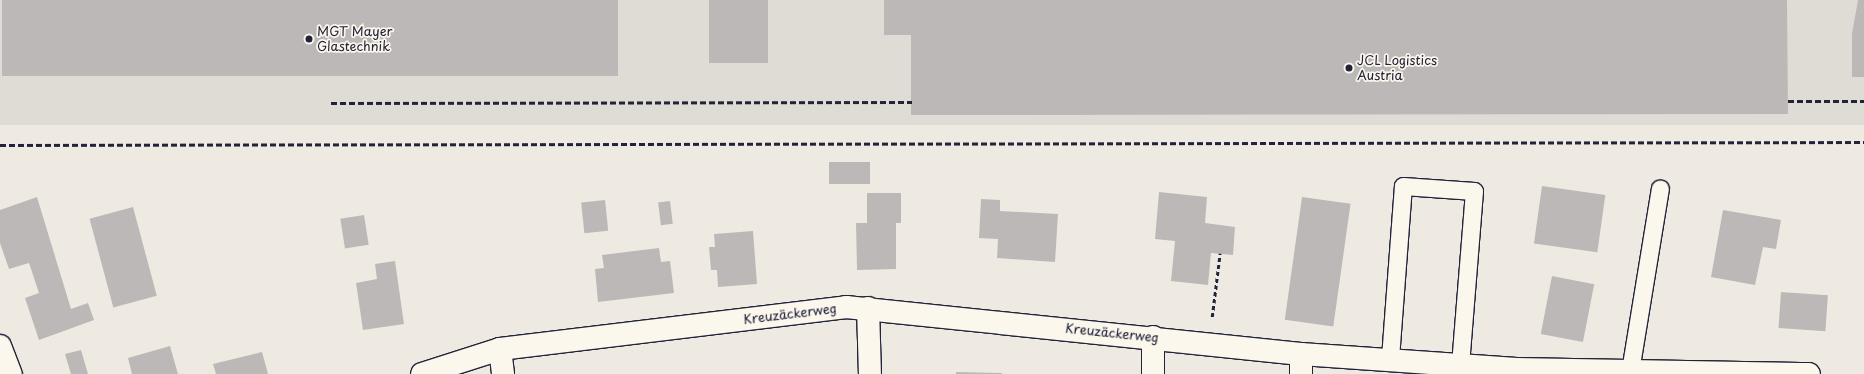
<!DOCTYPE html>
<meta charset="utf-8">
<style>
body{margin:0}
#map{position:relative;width:1864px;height:374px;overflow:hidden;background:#eeeae2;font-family:"Playpen Sans",sans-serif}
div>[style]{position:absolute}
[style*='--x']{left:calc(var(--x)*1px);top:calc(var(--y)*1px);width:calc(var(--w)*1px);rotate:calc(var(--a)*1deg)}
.built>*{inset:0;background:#dfdbd5;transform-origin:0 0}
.building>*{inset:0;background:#bcb8b8;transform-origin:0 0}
.path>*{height:2.5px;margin-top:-1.25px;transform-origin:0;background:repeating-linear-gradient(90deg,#22223b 0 4px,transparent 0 7px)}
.roads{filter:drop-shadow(1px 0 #22223b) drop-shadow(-1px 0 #22223b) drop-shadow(0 1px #22223b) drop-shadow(0 -1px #22223b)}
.lane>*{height:17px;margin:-8.5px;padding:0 8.5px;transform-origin:8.5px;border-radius:8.5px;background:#fbf7ec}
.street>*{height:22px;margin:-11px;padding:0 11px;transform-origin:11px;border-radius:11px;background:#fbf7ec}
.rail>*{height:3px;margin-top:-1.5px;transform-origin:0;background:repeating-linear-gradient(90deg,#22223b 0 6px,transparent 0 9px)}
.dots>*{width:11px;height:11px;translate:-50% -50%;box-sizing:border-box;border:2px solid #fbf7ec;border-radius:50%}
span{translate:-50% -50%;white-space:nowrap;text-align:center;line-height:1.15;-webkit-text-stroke:3.5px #fbf7ec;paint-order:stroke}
.poi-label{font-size:13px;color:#22223b}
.left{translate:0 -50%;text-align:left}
.street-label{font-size:13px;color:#22223b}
</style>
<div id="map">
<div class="built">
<div style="left:0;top:0;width:1864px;height:125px"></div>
</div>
<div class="building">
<div style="left:2px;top:0;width:616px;height:76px"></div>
<div style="left:709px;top:0;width:59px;height:63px"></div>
<div style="clip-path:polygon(884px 0,1787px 0,1788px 114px,911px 115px,911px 35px,884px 35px)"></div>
<div style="clip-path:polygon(1858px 0,1864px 0,1864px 77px,1852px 77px,1852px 34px)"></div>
<div style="left:829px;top:162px;width:41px;height:22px"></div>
<div style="left:1542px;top:186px;width:64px;height:58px;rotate:8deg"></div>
<div style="clip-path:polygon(1159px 192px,1207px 197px,1205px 223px,1235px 227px,1233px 255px,1211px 253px,1208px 285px,1171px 281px,1175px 241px,1155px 239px)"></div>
<div style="clip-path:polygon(867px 193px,901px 193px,901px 223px,896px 223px,896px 269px,857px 270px,856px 223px,867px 223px)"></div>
<div style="clip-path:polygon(37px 197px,71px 309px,88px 303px,94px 320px,39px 340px,25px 298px,39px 293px,29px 263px,9px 269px,0 243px,0 210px)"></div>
<div style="left:1302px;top:197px;width:49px;height:124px;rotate:8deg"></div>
<div style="clip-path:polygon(981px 199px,1000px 200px,1000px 211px,1058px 214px,1055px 262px,997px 258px,998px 239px,979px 238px)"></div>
<div style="left:605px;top:200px;width:31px;height:24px;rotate:84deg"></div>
<div style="left:670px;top:201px;width:23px;height:12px;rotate:83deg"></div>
<div style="left:133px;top:207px;width:92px;height:45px;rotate:75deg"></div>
<div style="clip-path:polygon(1723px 210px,1781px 220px,1776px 249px,1763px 247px,1755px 285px,1711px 277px)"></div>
<div style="left:364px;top:215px;width:30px;height:24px;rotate:81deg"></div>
<div style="clip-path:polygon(753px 231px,757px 284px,718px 287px,717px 270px,711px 270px,709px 247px,715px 247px,714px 234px)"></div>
<div style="clip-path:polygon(659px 248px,661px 262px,670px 261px,674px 293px,598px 302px,595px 269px,604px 268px,602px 255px)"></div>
<div style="clip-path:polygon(395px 261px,404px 324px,363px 330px,356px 283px,377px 279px,375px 264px)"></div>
<div style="left:1552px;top:276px;width:43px;height:59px;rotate:11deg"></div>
<div style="left:1781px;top:292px;width:47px;height:36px;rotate:4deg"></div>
<div style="clip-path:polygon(170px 346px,178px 374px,132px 374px,128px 358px)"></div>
<div style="clip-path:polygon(81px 350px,88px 374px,71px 374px,65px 354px)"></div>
<div style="clip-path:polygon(262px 352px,268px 374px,216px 374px,213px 364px)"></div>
<div style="clip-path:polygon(956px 372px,1002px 373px,1002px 374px,956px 374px)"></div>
</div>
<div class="path">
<div style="--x:1212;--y:317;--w:64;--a:-82.9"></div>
</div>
<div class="roads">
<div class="lane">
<div style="--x:1390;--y:358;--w:172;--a:-85.7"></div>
<div style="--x:1403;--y:186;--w:71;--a:4"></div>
<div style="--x:1474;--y:191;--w:174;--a:94.6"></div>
<div style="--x:1630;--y:371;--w:185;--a:-80.7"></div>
</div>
<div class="street">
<div style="--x:868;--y:308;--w:66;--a:88.3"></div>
<div style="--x:0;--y:346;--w:30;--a:69"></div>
<div style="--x:500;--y:349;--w:25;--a:83"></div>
<div style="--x:422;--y:374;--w:82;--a:-17.8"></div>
<div style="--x:500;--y:349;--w:349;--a:-6.9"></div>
<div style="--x:846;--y:307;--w:457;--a:5.9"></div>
<div style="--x:1301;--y:354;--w:216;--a:4"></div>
<div style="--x:1516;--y:369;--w:293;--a:1"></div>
<div style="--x:1153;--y:374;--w:37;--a:-90"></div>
<div style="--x:1301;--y:374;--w:20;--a:-90"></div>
</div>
</div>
<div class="rail">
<div style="--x:1788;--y:101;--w:76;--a:0"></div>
<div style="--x:331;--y:103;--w:581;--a:-0.1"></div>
<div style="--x:0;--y:145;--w:1864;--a:-0.09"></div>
</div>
<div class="dots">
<div style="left:309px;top:39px;background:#22223b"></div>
<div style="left:1349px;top:68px;background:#22223b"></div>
</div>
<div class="poi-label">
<span class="left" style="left:317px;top:39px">MGT Mayer<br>Glastechnik</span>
<span class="left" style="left:1357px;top:68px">JCL Logistics<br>Austria</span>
</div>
<div class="street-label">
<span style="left:790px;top:314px;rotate:-7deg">Kreuzäckerweg</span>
<span style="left:1112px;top:333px;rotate:6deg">Kreuzäckerweg</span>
</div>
</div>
